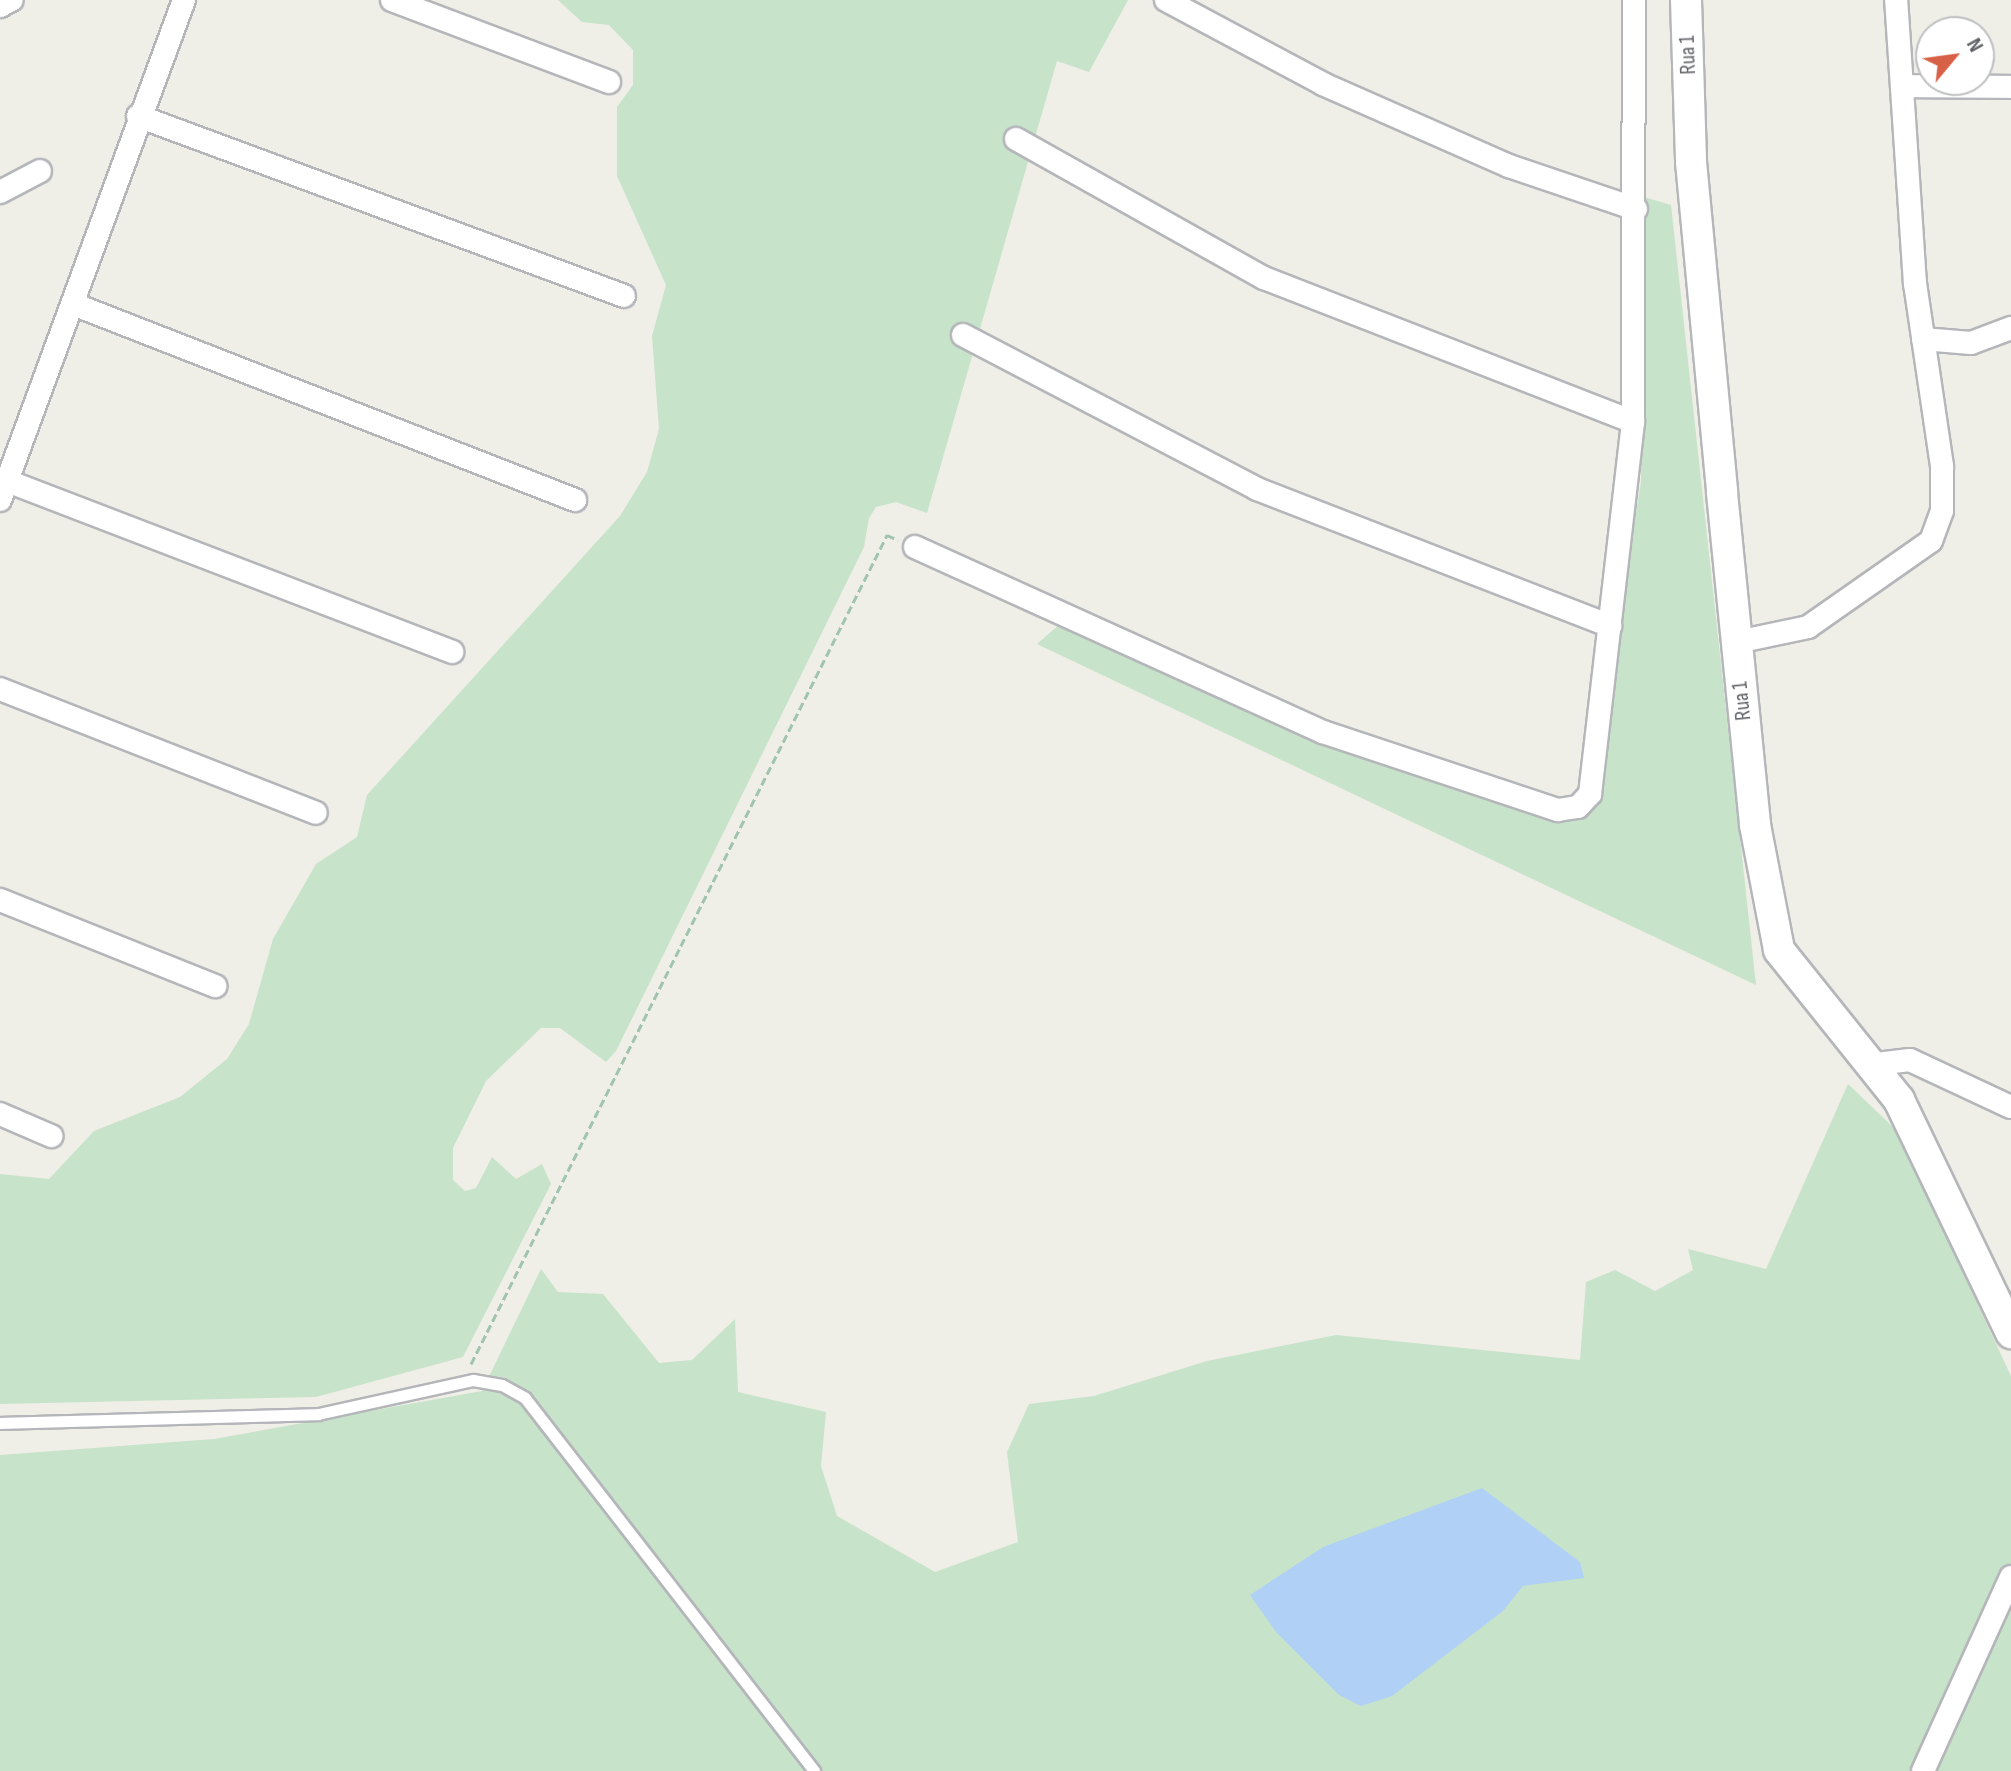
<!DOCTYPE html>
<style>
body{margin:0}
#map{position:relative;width:2011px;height:1771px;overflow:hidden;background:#efeee7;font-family:"Sofia Sans Condensed",sans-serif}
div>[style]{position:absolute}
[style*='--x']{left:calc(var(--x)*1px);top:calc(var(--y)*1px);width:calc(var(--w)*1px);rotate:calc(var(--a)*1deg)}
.green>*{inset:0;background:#c7e3ca}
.water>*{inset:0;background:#b0d0f6}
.path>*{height:3px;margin-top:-1.5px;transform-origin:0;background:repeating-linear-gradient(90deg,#a0c4ae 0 8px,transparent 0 12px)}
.roads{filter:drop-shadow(2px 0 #b4b6ba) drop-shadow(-2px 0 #b4b6ba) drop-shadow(0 2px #b4b6ba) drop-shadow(0 -2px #b4b6ba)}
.lane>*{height:11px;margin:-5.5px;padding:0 5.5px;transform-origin:5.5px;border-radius:5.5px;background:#fff}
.street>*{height:22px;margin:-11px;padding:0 11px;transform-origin:11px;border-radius:11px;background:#fff}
.secondary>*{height:30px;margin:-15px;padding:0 15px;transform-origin:15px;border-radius:15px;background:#fff}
span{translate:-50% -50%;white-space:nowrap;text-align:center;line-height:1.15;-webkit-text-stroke:6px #fff;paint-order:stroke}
.street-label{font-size:22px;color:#5f6166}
.north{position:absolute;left:1915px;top:16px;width:80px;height:80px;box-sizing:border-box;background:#fff;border:2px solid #bfc0c2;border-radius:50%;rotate:61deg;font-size:22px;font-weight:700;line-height:32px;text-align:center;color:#5f6166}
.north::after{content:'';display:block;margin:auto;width:28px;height:36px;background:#d76046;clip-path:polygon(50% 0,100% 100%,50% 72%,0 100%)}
</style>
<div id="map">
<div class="green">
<div style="clip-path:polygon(558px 0,1128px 0,1089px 72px,1057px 61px,927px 513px,896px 502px,876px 507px,869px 518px,864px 547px,616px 1051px,606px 1062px,560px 1028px,541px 1028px,486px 1081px,453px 1148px,453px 1180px,465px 1191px,476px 1188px,492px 1157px,516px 1179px,542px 1164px,551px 1184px,463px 1357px,316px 1397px,0 1404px,0 1174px,49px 1179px,94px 1131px,180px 1097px,227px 1059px,249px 1024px,273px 939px,316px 864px,357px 837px,367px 795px,620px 516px,647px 472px,659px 429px,652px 336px,666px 285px,617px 176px,617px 107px,633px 85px,633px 50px,609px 25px,582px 22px)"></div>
<div style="clip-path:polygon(1644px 197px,1671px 205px,1756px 985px,1037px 644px,1068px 617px,1417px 764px,1558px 810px,1590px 794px,1641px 482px)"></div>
<div style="clip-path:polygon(1848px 1084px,1897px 1131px,2011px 1376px,2011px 1771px,0 1771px,0 1455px,214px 1439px,482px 1391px,541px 1269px,558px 1292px,603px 1294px,659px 1363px,692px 1360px,735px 1319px,738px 1392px,826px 1412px,821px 1466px,837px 1516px,935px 1572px,1018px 1542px,1007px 1452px,1029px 1404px,1094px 1396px,1207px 1361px,1336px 1335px,1580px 1360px,1586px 1282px,1615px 1270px,1655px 1291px,1693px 1270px,1688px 1249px,1766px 1269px)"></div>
</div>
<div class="water">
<div style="clip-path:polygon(1482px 1488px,1580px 1562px,1584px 1578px,1523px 1586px,1503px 1611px,1392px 1696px,1361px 1706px,1339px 1695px,1276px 1632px,1250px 1595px,1323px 1547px)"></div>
</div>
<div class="path">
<div style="--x:471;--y:1364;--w:928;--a:-63.35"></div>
<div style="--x:887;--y:535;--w:12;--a:24"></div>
</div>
<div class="roads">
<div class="lane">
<div style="--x:0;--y:1423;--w:318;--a:-1.6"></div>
<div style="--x:318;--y:1414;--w:159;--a:-12.4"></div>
<div style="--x:473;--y:1380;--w:29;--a:10"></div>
<div style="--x:502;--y:1385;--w:26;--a:29"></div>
<div style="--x:525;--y:1398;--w:472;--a:52.2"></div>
</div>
<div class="street">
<div style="--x:392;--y:0;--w:232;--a:20.7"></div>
<div style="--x:1166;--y:0;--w:178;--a:28.1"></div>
<div style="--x:1323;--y:84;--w:203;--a:23.8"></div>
<div style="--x:1509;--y:166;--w:134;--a:18.7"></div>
<div style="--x:0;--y:6;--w:13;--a:-27"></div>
<div style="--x:1904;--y:86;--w:107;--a:0.5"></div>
<div style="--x:138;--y:116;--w:518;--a:20.32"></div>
<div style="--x:1016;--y:139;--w:284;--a:29.3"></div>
<div style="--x:1264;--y:278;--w:396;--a:21.3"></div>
<div style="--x:0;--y:192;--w:45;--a:-27.7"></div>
<div style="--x:73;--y:304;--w:539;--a:21.33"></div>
<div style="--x:963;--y:335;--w:332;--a:27.6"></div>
<div style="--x:1257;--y:489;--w:379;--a:21.2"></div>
<div style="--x:1923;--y:339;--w:48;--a:4.8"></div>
<div style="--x:1971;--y:343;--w:43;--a:-20.6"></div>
<div style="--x:7;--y:481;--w:477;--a:21"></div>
<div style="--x:0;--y:500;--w:533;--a:-69.8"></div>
<div style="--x:915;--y:547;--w:448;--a:24.4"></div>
<div style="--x:1323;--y:732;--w:248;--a:18.4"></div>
<div style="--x:1558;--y:810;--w:20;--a:-9"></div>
<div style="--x:1578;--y:807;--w:18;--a:-47"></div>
<div style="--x:1590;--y:794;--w:374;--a:-83.4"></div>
<div style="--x:1633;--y:422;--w:422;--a:-89.9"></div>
<div style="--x:1737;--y:642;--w:73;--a:-11.9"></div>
<div style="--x:1808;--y:627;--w:150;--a:-35"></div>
<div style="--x:1931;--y:541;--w:32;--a:-70"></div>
<div style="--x:1942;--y:511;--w:45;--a:-90"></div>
<div style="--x:1942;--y:466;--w:184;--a:-98.4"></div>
<div style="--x:1915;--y:284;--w:285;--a:-93.8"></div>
<div style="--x:0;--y:689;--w:339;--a:21.4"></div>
<div style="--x:0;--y:900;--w:232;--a:21.8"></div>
<div style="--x:1868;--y:1065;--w:42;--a:-6.8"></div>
<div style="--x:1910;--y:1060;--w:111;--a:25"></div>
<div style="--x:0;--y:1114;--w:56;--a:23.3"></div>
<div style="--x:1923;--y:1771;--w:213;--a:-65.6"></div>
</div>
<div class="secondary">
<div style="--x:1686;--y:0;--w:162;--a:88.2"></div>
<div style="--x:1691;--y:162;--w:332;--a:84.6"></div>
<div style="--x:1722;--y:493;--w:334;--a:84.3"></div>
<div style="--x:1755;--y:825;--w:127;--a:79.1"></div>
<div style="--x:1779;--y:950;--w:192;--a:51.3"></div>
<div style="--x:1899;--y:1100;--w:259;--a:64.3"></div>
</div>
</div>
<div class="street-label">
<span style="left:1688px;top:55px;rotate:-92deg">Rua 1</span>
<span style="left:1742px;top:701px;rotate:-96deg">Rua 1</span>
</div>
<div class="north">N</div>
</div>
